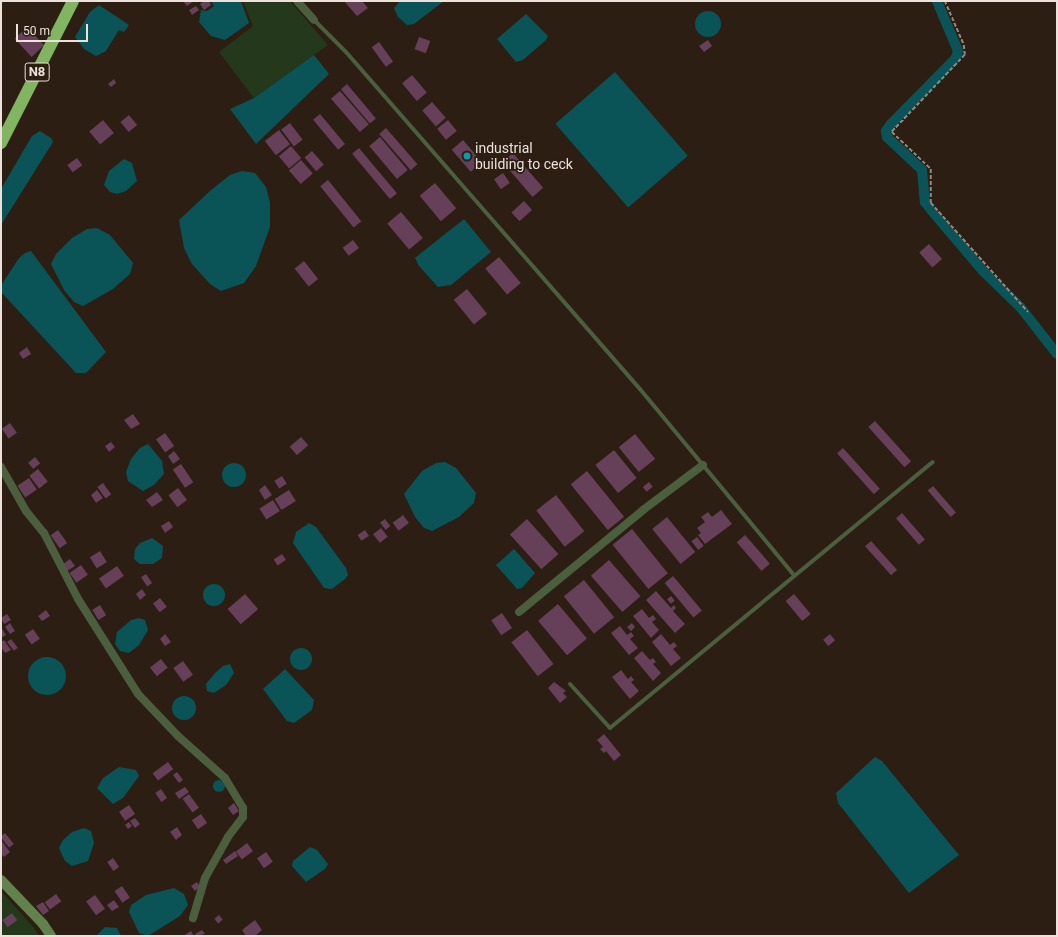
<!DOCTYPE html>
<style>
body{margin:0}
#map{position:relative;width:1058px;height:937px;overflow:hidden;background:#2c1e13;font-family:Roboto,sans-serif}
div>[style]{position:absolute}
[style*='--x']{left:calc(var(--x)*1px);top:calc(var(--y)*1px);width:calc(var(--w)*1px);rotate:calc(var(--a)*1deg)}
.green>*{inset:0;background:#24381b}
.water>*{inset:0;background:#0a5457;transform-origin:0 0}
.round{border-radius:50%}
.canal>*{height:10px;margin:-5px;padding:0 5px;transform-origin:5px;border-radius:5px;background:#0a5457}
.building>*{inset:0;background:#663f58;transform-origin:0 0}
.path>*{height:1.5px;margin-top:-0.75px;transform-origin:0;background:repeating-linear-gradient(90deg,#93877f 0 4px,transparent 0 6px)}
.lane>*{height:4px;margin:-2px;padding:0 2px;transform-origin:2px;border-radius:2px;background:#4b5f3f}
.street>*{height:8px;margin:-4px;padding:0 4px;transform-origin:4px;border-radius:4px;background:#4b5f3f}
.secondary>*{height:10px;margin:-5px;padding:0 5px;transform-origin:5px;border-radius:5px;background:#62824d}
.highway>*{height:12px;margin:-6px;padding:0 6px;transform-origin:6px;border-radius:6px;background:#82b561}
.dots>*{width:11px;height:11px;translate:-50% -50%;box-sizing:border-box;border:2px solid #2c1e13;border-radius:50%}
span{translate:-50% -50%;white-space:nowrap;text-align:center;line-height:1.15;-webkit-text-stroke:3.5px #2c1e13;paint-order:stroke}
.shield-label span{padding:1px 3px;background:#2c1e13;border:1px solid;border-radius:3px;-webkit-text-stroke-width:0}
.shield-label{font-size:13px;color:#ece2db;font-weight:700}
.poi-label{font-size:14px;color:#ece2db}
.left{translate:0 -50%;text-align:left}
.frame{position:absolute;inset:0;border:2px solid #ece2db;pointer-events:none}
.scale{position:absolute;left:16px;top:24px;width:72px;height:18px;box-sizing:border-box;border:2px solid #ece2db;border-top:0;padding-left:5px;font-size:12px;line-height:14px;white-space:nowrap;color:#ece2db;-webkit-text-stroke:3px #2c1e13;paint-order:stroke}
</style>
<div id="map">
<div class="green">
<div style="clip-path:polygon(243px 1px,290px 1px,328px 45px,254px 98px,219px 52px,253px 26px)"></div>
<div style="clip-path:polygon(1px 891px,34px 928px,39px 936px,1px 936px)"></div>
</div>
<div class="water">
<div style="clip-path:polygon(211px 1px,241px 1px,249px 23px,225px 40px,211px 36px,199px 22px,201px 10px,207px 11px,214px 6px)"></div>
<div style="clip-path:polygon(400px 1px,444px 1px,414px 24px,407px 25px,398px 17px,394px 8px)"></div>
<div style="clip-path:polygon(99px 5px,129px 25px,124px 32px,119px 30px,106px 51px,96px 56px,84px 49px,75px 37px,90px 12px)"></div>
<div class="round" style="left:695px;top:11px;width:26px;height:26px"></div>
<div style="clip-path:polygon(526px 14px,548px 36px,546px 40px,523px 60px,516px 62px,497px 39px)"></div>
<div style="clip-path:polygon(314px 55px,329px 74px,256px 144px,230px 109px,254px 98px)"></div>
<div style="left:615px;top:72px;width:111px;height:79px;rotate:49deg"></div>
<div style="clip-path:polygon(40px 131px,51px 138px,53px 142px,1px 225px,1px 189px,32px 136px)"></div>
<div style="clip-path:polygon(124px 159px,132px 163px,137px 181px,126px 191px,117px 194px,110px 192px,104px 185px,109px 171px)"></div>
<div style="clip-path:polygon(242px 171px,255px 173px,266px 187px,270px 203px,270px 227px,256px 266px,244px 283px,221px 291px,210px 284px,192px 264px,184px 248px,179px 220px,210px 191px,230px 175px)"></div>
<div style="clip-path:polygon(464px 219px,491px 252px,451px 285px,438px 287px,419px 266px,415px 258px)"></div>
<div style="clip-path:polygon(97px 228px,110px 235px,133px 263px,130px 274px,113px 289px,83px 306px,74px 302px,64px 290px,51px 264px,56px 254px,72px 238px,87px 229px)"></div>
<div style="clip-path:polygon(31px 251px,106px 352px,86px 373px,76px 373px,2px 293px,2px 284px,19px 258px,25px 253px)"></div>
<div style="clip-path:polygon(148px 444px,162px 461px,164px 474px,154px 485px,143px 491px,128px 481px,126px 472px,131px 459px,140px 448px)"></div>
<div style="clip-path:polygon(445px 462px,456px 468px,476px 493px,474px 503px,459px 517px,432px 531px,424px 528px,415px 517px,404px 494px,422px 471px,436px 463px)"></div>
<div class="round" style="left:222px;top:463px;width:24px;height:24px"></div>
<div style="clip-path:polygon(309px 523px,316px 527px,346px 568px,348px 575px,345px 579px,332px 589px,324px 588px,293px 543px,296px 532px)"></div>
<div style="clip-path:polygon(152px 538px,163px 546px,162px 558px,153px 564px,140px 564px,134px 559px,135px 549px,140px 543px)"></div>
<div style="clip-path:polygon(514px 549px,535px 573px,522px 588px,517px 589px,496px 565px)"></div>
<div class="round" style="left:203px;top:584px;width:22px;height:22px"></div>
<div style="clip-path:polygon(139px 618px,145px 620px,148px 630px,139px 645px,129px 653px,120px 651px,115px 644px,117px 632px,131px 620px)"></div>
<div class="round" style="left:290px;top:648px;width:22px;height:22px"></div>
<div class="round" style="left:28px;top:657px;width:38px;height:38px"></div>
<div style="clip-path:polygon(230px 664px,234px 673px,226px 685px,214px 693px,207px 691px,206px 684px,215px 673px,223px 666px)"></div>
<div style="clip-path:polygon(285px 669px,314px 700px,312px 710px,294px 723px,287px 721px,263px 689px)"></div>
<div class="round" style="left:172px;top:696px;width:24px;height:24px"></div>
<div style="clip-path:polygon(875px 757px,882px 761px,959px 855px,909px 893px,838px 803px,836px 793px)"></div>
<div style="clip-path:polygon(119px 767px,136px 770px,139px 776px,123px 798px,113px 804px,97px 788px,103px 778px)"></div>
<div class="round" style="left:213px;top:780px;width:12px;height:12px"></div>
<div style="clip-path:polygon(84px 828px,91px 831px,94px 843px,88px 861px,72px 866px,65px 861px,59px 848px,63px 840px,72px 832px)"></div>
<div style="clip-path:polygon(310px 847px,317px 850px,328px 864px,325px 869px,306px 882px,292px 866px,293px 861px)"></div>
<div style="clip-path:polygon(174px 888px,184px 894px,188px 905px,180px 916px,148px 936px,139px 933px,129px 912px,131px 905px,146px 895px)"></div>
<div style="clip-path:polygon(105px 927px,117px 928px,121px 936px,96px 936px)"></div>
</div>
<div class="canal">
<div style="--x:937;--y:1;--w:54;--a:67.2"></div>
<div style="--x:958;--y:51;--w:7;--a:106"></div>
<div style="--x:956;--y:58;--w:93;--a:134.6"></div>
<div style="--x:891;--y:124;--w:9;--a:126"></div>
<div style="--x:886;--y:131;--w:6;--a:81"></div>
<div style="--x:887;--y:137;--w:48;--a:43.3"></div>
<div style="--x:922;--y:170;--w:32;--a:85"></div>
<div style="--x:925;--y:202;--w:11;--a:52"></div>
<div style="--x:932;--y:211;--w:79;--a:49.6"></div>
<div style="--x:983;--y:271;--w:53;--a:44.2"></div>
<div style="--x:1021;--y:308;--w:58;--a:52"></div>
</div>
<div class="building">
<div style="clip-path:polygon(183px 1px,194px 1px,187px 6px)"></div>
<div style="clip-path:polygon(204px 1px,209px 1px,211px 5px,204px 10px,200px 4px)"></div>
<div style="clip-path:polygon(344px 1px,362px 1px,368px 8px,357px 16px)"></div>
<div style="clip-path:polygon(196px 6px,199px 10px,192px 15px,189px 10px)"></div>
<div style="left:27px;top:27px;width:25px;height:17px;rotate:47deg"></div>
<div style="left:419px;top:37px;width:12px;height:13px;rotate:20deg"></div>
<div style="clip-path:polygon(708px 40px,712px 46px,704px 52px,699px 46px)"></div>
<div style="left:379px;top:42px;width:24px;height:9px;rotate:54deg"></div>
<div style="left:412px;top:75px;width:23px;height:13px;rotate:50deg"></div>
<div style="clip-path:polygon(114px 79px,116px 83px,111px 87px,108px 84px)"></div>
<div style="left:347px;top:84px;width:45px;height:8px;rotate:50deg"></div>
<div style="left:340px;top:91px;width:44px;height:12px;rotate:49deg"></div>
<div style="left:432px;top:102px;width:21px;height:13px;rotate:49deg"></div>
<div style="left:320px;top:114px;width:39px;height:9px;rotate:50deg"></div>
<div style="left:129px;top:115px;width:13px;height:11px;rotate:51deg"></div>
<div style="left:103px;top:120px;width:17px;height:18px;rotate:50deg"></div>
<div style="left:448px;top:120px;width:14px;height:14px;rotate:51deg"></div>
<div style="left:290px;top:123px;width:21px;height:11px;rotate:53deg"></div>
<div style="left:386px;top:128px;width:48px;height:9px;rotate:49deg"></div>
<div style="left:279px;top:130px;width:18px;height:18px;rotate:52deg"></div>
<div style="left:380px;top:137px;width:43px;height:14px;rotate:50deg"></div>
<div style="left:463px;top:140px;width:29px;height:15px;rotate:49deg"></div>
<div style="left:291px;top:146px;width:16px;height:16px;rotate:50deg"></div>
<div style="left:359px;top:148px;width:59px;height:9px;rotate:50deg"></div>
<div style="left:312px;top:151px;width:18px;height:10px;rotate:49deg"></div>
<div style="left:513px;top:153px;width:46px;height:14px;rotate:49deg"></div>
<div style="left:77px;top:158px;width:9px;height:12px;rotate:54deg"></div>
<div style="left:301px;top:160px;width:18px;height:16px;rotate:49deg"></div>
<div style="left:503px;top:173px;width:12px;height:11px;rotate:55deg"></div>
<div style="left:328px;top:180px;width:53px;height:10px;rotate:51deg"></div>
<div style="left:435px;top:183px;width:33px;height:20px;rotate:50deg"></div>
<div style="left:524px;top:201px;width:12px;height:17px;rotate:48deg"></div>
<div style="left:401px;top:212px;width:34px;height:18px;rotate:50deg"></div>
<div style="left:353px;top:240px;width:10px;height:13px;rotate:53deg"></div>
<div style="left:929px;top:244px;width:20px;height:13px;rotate:49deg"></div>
<div style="left:499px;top:257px;width:34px;height:18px;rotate:50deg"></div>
<div style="left:304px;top:261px;width:23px;height:12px;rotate:52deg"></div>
<div style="left:467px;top:289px;width:32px;height:17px;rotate:51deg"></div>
<div style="clip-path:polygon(27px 347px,31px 354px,23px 359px,19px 353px)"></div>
<div style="clip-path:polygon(133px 414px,140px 424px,131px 429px,124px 420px)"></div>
<div style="left:875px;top:421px;width:54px;height:9px;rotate:48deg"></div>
<div style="left:10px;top:423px;width:12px;height:10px;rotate:55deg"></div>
<div style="left:165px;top:433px;width:16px;height:11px;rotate:55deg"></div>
<div style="left:635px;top:434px;width:32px;height:21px;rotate:51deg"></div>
<div style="left:301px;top:437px;width:11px;height:15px;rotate:49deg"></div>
<div style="clip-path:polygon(111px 442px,115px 447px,109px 452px,105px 446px)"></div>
<div style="left:843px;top:448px;width:55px;height:8px;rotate:48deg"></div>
<div style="left:614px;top:450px;width:36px;height:24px;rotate:51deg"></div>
<div style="clip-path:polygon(174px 451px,180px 459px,173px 464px,168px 456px)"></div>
<div style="left:35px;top:457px;width:8px;height:9px;rotate:50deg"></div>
<div style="left:181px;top:464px;width:22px;height:10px;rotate:56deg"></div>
<div style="left:38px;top:469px;width:16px;height:11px;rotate:52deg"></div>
<div style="left:587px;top:471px;width:59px;height:21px;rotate:51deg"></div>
<div style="left:282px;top:476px;width:9px;height:9px;rotate:58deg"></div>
<div style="left:29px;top:478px;width:14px;height:14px;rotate:56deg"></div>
<div style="left:649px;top:482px;width:6px;height:8px;rotate:51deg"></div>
<div style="left:103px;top:483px;width:14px;height:7px;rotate:54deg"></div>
<div style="clip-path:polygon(265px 485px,272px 495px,265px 500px,259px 490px)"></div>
<div style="left:933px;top:486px;width:35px;height:7px;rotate:49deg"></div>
<div style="left:178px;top:488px;width:15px;height:12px;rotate:53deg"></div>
<div style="clip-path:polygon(97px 490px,103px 498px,96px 503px,91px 495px)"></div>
<div style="left:289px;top:490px;width:13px;height:17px;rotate:58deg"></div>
<div style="clip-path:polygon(157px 492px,163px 500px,152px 507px,146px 500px)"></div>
<div style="left:556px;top:495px;width:46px;height:25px;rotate:52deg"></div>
<div style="left:273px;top:500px;width:13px;height:16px;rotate:58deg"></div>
<div style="clip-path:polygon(721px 510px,732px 524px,705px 544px,698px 535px,701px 533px,697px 528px,705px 522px,701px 517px,708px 512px,712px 517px)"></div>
<div style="left:902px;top:513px;width:35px;height:8px;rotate:49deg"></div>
<div style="left:403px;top:515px;width:10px;height:13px;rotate:53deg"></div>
<div style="left:667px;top:517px;width:45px;height:19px;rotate:51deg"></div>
<div style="left:385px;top:519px;width:9px;height:6px;rotate:54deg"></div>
<div style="left:527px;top:519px;width:47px;height:23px;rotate:48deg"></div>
<div style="clip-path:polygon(169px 521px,173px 527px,165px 533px,161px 526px)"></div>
<div style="left:381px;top:528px;width:11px;height:10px;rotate:52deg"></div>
<div style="left:632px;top:529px;width:57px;height:25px;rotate:51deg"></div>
<div style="left:58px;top:530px;width:16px;height:9px;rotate:55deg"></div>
<div style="left:365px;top:530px;width:7px;height:9px;rotate:56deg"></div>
<div style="left:745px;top:535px;width:38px;height:11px;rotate:49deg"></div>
<div style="left:697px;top:537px;width:11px;height:7px;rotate:52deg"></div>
<div style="left:871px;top:541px;width:39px;height:8px;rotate:48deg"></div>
<div style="left:100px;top:551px;width:13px;height:12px;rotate:58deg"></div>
<div style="left:282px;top:554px;width:7px;height:10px;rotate:56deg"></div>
<div style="clip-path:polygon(70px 559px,75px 566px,67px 571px,63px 564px)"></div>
<div style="left:609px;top:560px;width:48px;height:24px;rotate:49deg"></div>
<div style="left:81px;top:565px;width:12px;height:14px;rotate:55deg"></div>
<div style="left:117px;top:566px;width:12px;height:22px;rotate:55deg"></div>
<div style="left:146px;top:574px;width:11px;height:6px;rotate:56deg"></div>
<div style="left:673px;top:576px;width:45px;height:11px;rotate:50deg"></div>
<div style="left:584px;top:580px;width:48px;height:26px;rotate:51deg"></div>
<div style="clip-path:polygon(142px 589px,146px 595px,140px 600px,136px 594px)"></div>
<div style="clip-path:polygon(656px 591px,671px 608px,674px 605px,676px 608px,673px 611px,685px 624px,675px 633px,646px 600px)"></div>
<div style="left:245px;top:594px;width:20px;height:23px;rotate:49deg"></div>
<div style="left:794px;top:594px;width:26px;height:11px;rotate:50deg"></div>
<div style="left:671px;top:596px;width:6px;height:5px;rotate:51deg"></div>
<div style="left:160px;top:598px;width:11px;height:9px;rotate:52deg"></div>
<div style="left:558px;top:604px;width:45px;height:26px;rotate:50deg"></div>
<div style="left:100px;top:605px;width:12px;height:9px;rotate:59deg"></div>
<div style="clip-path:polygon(642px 609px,649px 618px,653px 615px,656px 619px,652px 622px,659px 630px,651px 638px,633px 616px)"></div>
<div style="clip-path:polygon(46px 610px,50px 616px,42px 621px,38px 616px)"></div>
<div style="left:502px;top:613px;width:18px;height:13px;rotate:56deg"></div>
<div style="clip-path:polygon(7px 614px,11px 620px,4px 624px,1px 618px)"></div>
<div style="clip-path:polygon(10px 623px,15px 631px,10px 634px,5px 627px)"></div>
<div style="clip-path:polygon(632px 623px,635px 627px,631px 631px,627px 627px)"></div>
<div style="clip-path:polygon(620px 626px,627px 635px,631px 632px,634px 636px,630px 639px,638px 648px,629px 655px,611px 633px)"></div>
<div style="clip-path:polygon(1px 627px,6px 635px,1px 638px)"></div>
<div style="left:33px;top:629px;width:12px;height:10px;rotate:55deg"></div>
<div style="left:527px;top:630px;width:43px;height:20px;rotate:52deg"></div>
<div style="clip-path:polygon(165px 634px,171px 642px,165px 646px,160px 639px)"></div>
<div style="clip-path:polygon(661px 634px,670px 645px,674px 642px,677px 646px,673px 649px,681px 658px,671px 666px,652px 642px)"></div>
<div style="left:830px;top:634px;width:8px;height:9px;rotate:50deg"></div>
<div style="left:11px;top:639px;width:11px;height:5px;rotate:52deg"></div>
<div style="clip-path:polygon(4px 640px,11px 650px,5px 653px,1px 647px,1px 642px)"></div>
<div style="clip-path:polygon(642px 651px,650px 660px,653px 658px,656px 662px,653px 664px,661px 673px,653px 681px,634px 658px)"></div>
<div style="left:161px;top:659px;width:11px;height:14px;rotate:52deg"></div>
<div style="left:183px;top:661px;width:17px;height:12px;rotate:54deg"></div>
<div style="clip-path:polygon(621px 670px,628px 679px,631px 676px,634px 680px,631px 682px,639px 691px,630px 699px,612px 677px)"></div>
<div style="clip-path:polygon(554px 682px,566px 691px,563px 693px,567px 697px,560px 703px,548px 688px)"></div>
<div style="clip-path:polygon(604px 734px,621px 755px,614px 761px,606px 751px,604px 753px,600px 749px,603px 747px,597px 740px)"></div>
<div style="left:168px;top:762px;width:9px;height:19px;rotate:54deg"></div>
<div style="left:177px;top:772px;width:10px;height:5px;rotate:53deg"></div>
<div style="clip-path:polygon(185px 787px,189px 792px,179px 799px,175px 793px)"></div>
<div style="left:161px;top:789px;width:11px;height:7px;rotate:56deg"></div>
<div style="left:189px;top:794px;width:17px;height:8px;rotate:54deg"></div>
<div style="clip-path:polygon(234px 803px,239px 811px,233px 815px,228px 808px)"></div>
<div style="left:129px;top:805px;width:11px;height:12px;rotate:56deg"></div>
<div style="left:201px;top:814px;width:11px;height:11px;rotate:56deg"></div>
<div style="clip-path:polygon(135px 818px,140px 824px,135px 828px,130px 821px)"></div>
<div style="left:129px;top:822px;width:5px;height:5px;rotate:53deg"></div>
<div style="clip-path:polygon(177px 827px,182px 835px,176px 840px,170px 832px)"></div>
<div style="left:5px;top:833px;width:14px;height:6px;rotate:51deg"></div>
<div style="clip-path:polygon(1px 840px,10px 852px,4px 857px,1px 854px)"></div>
<div style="left:247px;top:843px;width:10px;height:14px;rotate:53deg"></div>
<div style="clip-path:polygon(235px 851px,238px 856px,226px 864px,223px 860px)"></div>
<div style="left:266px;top:852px;width:12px;height:11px;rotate:55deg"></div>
<div style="left:113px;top:858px;width:11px;height:7px;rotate:56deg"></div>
<div style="clip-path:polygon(197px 882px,200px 887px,195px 891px,191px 886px)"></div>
<div style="left:122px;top:886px;width:14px;height:9px;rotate:56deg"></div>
<div style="left:56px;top:894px;width:9px;height:14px;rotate:54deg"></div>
<div style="left:95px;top:895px;width:17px;height:11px;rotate:54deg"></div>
<div style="clip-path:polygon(114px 900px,119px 907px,112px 911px,107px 905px)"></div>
<div style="clip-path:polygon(43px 902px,49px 911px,43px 915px,36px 906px)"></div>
<div style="left:12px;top:913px;width:9px;height:12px;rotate:54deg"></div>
<div style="left:219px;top:915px;width:6px;height:6px;rotate:51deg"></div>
<div style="clip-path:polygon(255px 920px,262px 930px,255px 936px,246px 936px,242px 930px)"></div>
<div style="clip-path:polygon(202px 930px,205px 934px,196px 936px,195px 934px)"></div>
<div style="clip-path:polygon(191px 931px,194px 936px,183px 936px)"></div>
</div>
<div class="path">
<div style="--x:945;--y:1;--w:48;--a:66.6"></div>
<div style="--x:964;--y:45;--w:10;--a:84"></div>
<div style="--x:965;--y:55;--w:106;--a:133.5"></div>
<div style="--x:892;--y:132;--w:54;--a:43.5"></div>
<div style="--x:931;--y:169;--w:34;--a:90"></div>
<div style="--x:931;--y:203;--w:146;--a:48.3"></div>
</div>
<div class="lane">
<div style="--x:314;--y:20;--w:45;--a:45"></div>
<div style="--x:346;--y:52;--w:447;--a:48.9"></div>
<div style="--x:640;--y:389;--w:241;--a:50.4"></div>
<div style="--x:570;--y:684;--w:59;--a:47.7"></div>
<div style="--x:610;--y:728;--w:418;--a:-39.5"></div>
</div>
<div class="street">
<div style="--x:297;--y:1;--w:25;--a:48"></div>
<div style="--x:1;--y:467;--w:51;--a:60.4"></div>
<div style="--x:26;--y:511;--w:28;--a:51"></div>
<div style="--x:44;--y:533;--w:74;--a:62.7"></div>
<div style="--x:78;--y:599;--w:112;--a:57.7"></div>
<div style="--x:138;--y:694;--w:58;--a:46.4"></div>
<div style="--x:178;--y:736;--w:63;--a:41.8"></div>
<div style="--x:225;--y:778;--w:35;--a:59"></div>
<div style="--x:243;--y:808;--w:9;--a:90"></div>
<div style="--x:243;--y:817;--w:25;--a:127"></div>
<div style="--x:228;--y:837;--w:47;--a:119.3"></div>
<div style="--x:205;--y:878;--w:42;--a:106.7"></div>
<div style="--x:519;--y:612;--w:161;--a:-39.4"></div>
<div style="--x:643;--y:510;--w:75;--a:-36.9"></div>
</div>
<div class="secondary">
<div style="--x:1;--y:880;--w:61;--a:46.3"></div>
<div style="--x:43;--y:924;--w:14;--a:56"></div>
</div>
<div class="highway">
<div style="--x:1;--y:143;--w:159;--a:-63.1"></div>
</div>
<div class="dots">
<div style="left:467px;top:156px;background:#0f9aa8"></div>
</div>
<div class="shield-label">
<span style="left:37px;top:72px">N8</span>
</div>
<div class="poi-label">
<span class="left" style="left:475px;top:156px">industrial<br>building to ceck</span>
</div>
<div class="frame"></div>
<div class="scale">50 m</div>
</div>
